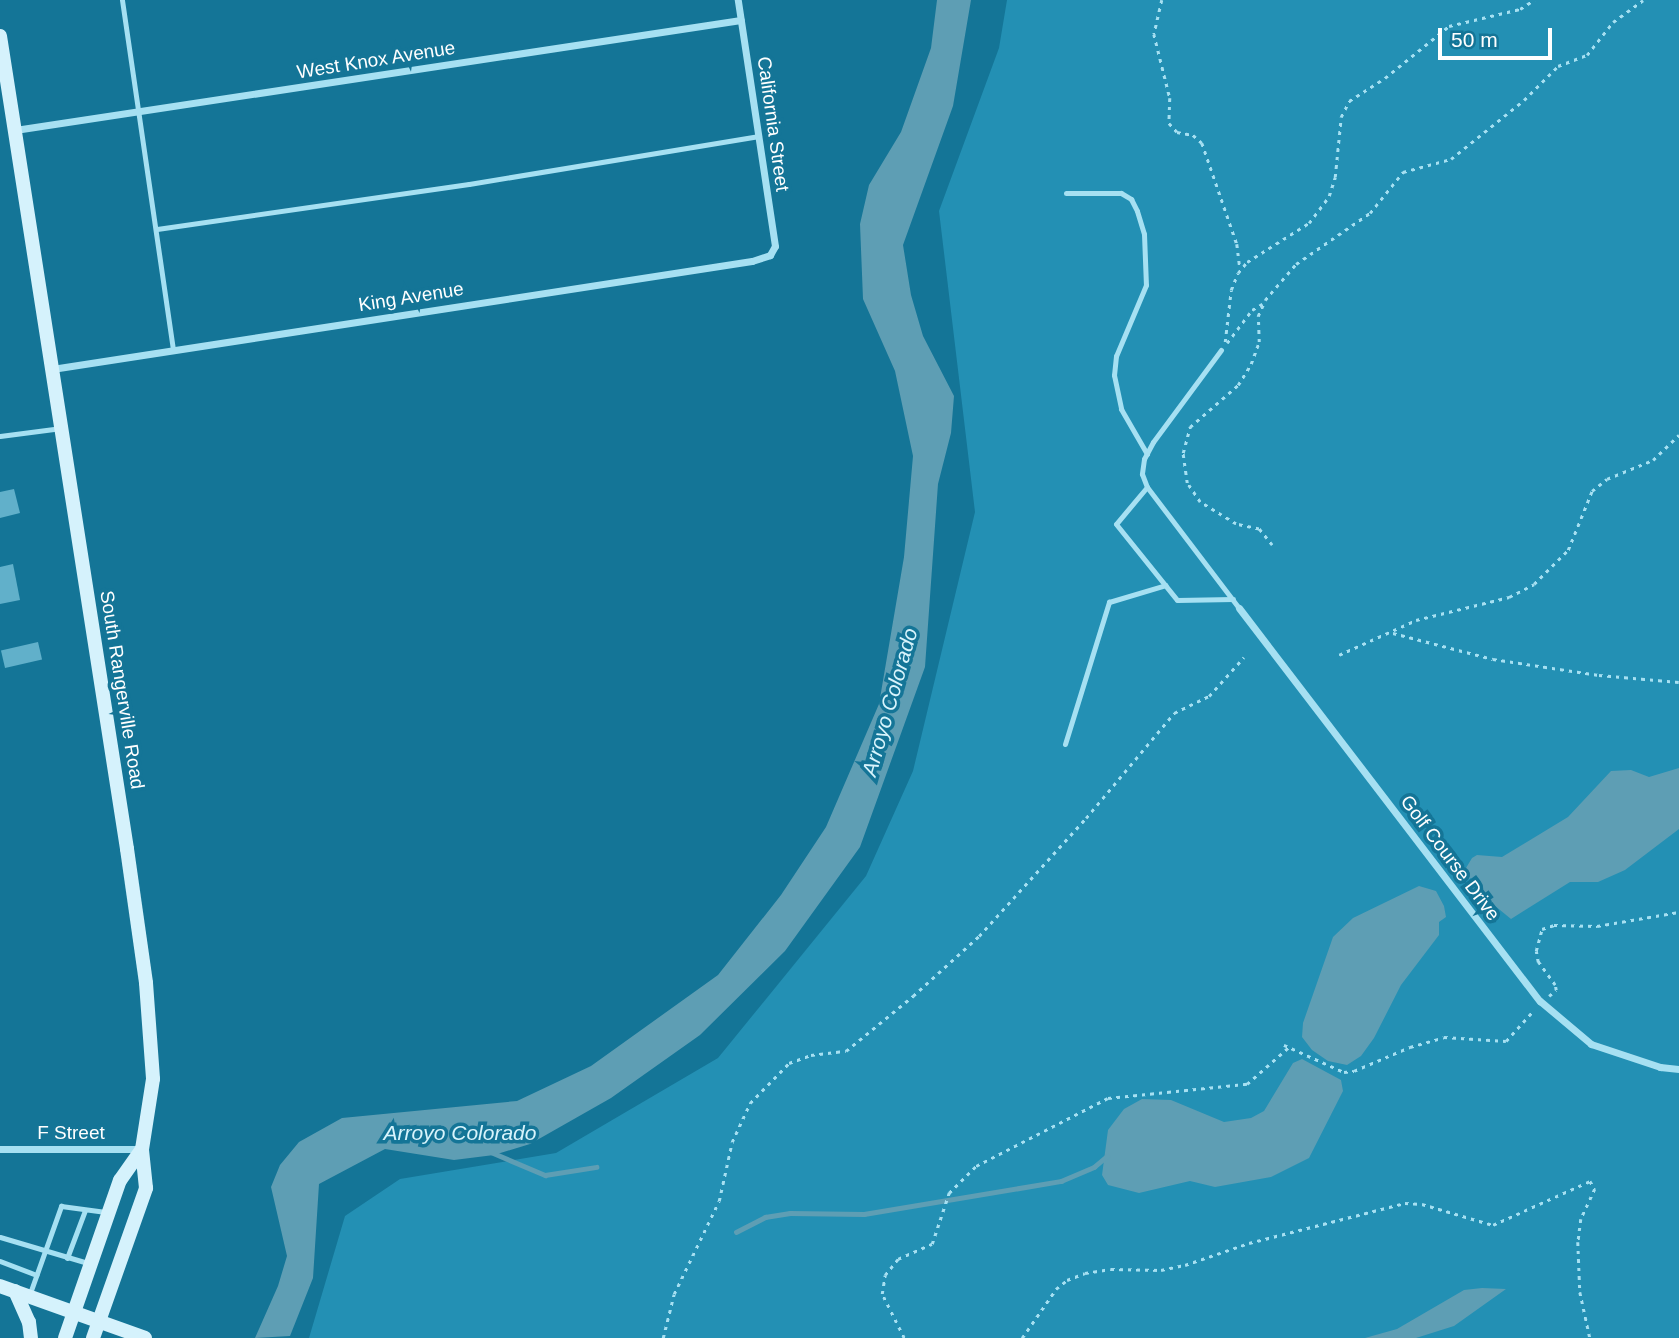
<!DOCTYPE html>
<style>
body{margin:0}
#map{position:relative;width:1679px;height:1338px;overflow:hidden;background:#147597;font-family:Helvetica,sans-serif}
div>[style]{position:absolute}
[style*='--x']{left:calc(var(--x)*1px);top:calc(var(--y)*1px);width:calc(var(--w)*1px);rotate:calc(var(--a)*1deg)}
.green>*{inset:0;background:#2390b4}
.water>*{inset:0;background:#5e9eb4}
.stream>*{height:4.5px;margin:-2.25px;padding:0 2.25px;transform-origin:2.25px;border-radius:2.25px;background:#5e9eb4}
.building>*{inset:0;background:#61b0ca;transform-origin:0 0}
.path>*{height:2.5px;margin-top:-1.25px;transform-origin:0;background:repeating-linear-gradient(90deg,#a6e0f2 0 3.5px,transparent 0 8.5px)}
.service>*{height:5px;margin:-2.5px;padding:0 2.5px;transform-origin:2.5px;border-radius:2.5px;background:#a6e0f2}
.minor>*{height:7px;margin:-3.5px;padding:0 3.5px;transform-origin:3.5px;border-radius:3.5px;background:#a6e0f2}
.secondary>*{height:14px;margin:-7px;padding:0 7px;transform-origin:7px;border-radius:7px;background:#d5f2fc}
span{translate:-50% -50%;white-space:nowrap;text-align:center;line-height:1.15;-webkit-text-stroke:7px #147597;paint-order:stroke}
.street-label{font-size:19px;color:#fff}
.water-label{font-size:21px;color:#d8f4fc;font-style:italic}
.scale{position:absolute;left:1438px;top:28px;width:114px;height:32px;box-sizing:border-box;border:4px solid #fff;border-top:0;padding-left:9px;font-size:21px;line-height:24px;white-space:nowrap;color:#fff;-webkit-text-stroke:5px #147597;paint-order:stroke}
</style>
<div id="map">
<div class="green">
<div style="clip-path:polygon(1007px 0,1679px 0,1679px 1338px,309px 1338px,345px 1216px,400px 1179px,556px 1153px,718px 1058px,866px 876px,913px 771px,975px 512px,939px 211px,999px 48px)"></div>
</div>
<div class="water">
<div style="clip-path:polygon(937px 0,971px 0,953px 106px,903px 245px,911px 295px,923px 336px,954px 396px,951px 433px,938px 484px,925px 667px,860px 847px,785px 951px,700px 1035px,611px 1098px,530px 1144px,494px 1155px,454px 1160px,385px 1149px,319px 1184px,313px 1278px,290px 1336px,255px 1338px,278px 1286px,287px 1256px,271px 1187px,280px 1165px,299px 1142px,342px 1118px,517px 1101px,591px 1066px,718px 975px,781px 895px,826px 827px,879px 704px,904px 557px,913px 456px,895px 371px,863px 299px,860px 224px,869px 185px,901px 132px,931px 48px)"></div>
<div style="clip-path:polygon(1679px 768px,1679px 829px,1625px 870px,1598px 882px,1570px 882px,1511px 919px,1472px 887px,1475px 884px,1471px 878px,1467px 880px,1466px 868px,1472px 858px,1477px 855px,1502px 857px,1568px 817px,1611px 771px,1631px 770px,1649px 777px)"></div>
<div style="clip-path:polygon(1419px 886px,1436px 891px,1444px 906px,1446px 917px,1439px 922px,1439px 935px,1401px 985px,1374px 1038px,1361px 1056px,1347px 1065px,1328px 1061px,1312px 1050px,1302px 1037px,1303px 1023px,1333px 937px,1353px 918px)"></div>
<div style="clip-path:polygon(1302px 1059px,1341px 1080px,1343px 1091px,1309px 1158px,1271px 1177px,1215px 1187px,1190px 1181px,1139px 1193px,1108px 1185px,1102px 1175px,1108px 1130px,1124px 1109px,1142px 1099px,1171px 1100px,1224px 1122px,1251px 1118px,1264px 1111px,1293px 1063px)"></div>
<div style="clip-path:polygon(1482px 1288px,1506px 1289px,1454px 1326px,1416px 1338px,1365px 1338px,1397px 1329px,1464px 1290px)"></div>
</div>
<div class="stream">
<div style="--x:491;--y:1152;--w:59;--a:23.1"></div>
<div style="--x:545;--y:1175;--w:52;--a:-8.9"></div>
<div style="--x:736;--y:1232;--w:33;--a:-27"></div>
<div style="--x:765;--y:1217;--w:25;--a:-9"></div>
<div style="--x:790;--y:1213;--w:74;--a:0.8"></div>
<div style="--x:864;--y:1214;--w:200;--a:-9.5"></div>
<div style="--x:1061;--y:1181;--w:36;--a:-23"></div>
<div style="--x:1094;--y:1167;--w:17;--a:-40"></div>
</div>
<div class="building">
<div style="clip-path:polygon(14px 489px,20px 513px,0 518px,0 492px)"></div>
<div style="clip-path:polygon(13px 564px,20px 600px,0 604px,0 567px)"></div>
<div style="left:38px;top:642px;width:18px;height:38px;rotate:77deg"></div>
</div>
<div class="path">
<div style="--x:1162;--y:0;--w:35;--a:103"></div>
<div style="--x:1154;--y:34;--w:66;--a:76"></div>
<div style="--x:1170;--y:98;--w:25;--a:92"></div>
<div style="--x:1169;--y:123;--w:12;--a:48"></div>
<div style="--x:1177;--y:132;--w:16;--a:11"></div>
<div style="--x:1193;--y:135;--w:12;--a:42"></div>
<div style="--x:1202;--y:143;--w:107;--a:70.9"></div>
<div style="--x:1237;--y:244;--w:25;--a:83"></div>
<div style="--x:1225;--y:342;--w:52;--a:-83.4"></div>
<div style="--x:1231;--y:290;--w:18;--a:-68"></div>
<div style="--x:1238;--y:273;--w:14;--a:-51"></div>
<div style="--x:1247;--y:262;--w:73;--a:-32.2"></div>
<div style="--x:1309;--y:223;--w:34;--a:-53"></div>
<div style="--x:1329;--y:196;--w:20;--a:-72"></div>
<div style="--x:1335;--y:177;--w:60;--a:-84.3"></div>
<div style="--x:1341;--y:117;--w:18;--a:-63"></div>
<div style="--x:1349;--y:101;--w:43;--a:-32.6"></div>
<div style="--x:1385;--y:78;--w:82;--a:-39.1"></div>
<div style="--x:1449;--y:26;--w:73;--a:-13.5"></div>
<div style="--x:1520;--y:9;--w:17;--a:-33"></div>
<div style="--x:1227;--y:343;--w:41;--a:-52.9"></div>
<div style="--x:1252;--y:310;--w:12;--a:-31"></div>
<div style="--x:1272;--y:545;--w:21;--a:-129"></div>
<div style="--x:1259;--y:529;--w:24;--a:-168"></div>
<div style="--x:1236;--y:524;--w:42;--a:-148.6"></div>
<div style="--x:1200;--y:502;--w:23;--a:-124"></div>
<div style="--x:1187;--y:483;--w:30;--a:-98"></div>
<div style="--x:1183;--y:453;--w:27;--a:-75"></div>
<div style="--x:1190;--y:427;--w:64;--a:-41.2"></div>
<div style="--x:1238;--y:385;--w:25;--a:-58"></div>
<div style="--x:1251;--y:364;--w:23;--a:-70"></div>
<div style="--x:1259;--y:342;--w:26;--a:-92"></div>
<div style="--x:1258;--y:316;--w:17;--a:-66"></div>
<div style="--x:1265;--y:300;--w:48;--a:-49.3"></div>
<div style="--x:1296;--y:264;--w:90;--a:-34.6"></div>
<div style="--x:1370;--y:213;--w:53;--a:-51.2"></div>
<div style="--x:1403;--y:172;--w:50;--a:-15.2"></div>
<div style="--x:1451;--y:159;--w:94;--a:-38.9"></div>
<div style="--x:1524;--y:100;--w:48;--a:-45"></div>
<div style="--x:1558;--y:66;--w:31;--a:-21"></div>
<div style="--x:1587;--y:55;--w:42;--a:-51.8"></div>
<div style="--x:1613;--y:22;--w:37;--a:-36"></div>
<div style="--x:1393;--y:633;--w:103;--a:14.6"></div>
<div style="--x:1493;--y:659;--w:107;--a:8.6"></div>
<div style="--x:1599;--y:675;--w:80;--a:5"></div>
<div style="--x:1339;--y:655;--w:85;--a:-24.4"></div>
<div style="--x:1416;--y:620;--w:96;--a:-13.9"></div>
<div style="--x:1509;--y:597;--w:28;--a:-27"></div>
<div style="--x:1534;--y:584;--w:48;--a:-45"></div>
<div style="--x:1568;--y:550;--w:64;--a:-67.9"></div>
<div style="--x:1592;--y:491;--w:19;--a:-39"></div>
<div style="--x:1607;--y:479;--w:50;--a:-22.4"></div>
<div style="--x:1653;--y:460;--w:36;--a:-44"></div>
<div style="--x:1549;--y:996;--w:9;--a:-41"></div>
<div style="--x:1556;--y:990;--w:5;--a:-101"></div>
<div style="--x:1555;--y:985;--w:29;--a:-126"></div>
<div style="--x:1538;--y:962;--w:11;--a:-100"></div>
<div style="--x:1536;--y:951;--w:23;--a:-75"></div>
<div style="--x:1542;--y:929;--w:13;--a:-18"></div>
<div style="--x:1554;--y:925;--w:43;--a:1.3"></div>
<div style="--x:1597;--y:926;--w:83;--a:-9.7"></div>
<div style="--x:1284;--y:1045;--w:66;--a:24.2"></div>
<div style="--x:1344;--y:1072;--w:10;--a:-6"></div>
<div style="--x:1354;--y:1071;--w:61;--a:-23.2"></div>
<div style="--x:1410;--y:1047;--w:35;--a:-16"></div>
<div style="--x:1444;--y:1037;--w:62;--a:3.7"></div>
<div style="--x:1506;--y:1041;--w:42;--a:-47.9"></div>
<div style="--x:663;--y:1338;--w:45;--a:-76"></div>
<div style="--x:674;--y:1294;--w:103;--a:-64.2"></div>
<div style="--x:719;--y:1201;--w:60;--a:-77.6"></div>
<div style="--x:732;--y:1142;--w:43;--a:-65.2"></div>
<div style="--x:750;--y:1103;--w:56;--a:-45.7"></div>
<div style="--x:789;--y:1063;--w:23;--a:-20"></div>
<div style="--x:811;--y:1055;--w:35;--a:-7"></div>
<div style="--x:846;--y:1051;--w:87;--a:-39.4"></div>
<div style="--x:913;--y:996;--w:89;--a:-42.3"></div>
<div style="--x:979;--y:936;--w:159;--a:-47.8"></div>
<div style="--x:1086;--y:818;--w:137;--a:-50"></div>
<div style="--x:1174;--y:713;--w:39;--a:-26"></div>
<div style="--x:1209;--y:696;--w:52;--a:-48.1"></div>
<div style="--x:904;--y:1338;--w:49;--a:-116.6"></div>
<div style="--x:882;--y:1294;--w:19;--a:-81"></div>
<div style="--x:885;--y:1275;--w:21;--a:-51"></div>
<div style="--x:898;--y:1259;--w:37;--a:-24"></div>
<div style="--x:932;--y:1244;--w:54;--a:-71.6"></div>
<div style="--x:949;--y:1193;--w:38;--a:-45"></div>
<div style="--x:976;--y:1166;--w:148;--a:-27.3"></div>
<div style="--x:1108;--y:1098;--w:140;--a:-5.8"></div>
<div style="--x:1247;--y:1084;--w:56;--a:-41.4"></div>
<div style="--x:1022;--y:1338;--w:60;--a:-55.2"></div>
<div style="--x:1056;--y:1289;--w:14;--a:-39"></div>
<div style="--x:1067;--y:1280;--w:19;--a:-21"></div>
<div style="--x:1085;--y:1273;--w:26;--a:-9"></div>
<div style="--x:1111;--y:1269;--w:50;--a:1.1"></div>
<div style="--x:1161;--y:1270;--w:25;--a:-12"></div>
<div style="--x:1185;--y:1265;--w:68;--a:-19"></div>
<div style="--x:1249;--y:1243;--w:161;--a:-14.4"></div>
<div style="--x:1405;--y:1203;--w:17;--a:3"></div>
<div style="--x:1422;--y:1204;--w:74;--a:16.5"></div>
<div style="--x:1493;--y:1225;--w:107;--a:-24.4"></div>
<div style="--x:1590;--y:1181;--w:9;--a:58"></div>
<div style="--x:1595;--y:1189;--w:33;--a:115"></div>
<div style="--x:1581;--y:1219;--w:23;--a:97"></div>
<div style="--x:1578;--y:1242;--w:50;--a:87.7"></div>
<div style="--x:1580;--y:1292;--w:47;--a:77.7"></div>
</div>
<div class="service">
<div style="--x:122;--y:0;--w:354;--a:81.7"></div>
<div style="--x:1066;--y:193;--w:55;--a:0"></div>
<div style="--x:1121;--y:193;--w:12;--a:31"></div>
<div style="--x:1131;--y:199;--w:13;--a:63"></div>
<div style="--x:1137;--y:211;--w:24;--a:73"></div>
<div style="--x:1144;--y:234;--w:51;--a:87.8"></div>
<div style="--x:1146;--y:285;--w:77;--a:112.9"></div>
<div style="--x:1116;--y:356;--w:19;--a:96"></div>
<div style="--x:1114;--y:375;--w:35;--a:78"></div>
<div style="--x:1121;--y:409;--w:52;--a:60"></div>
<div style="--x:157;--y:229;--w:315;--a:-8.2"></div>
<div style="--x:469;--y:184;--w:294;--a:-9.4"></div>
<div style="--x:1221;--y:350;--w:114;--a:126.5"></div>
<div style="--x:1153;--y:442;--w:19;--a:118"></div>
<div style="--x:1144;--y:459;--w:15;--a:98"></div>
<div style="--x:1142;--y:474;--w:14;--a:69"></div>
<div style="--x:1147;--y:487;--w:152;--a:52.8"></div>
<div style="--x:0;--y:436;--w:62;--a:-7.5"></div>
<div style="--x:1147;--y:487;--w:48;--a:130"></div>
<div style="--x:1116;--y:524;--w:97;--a:51.2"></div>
<div style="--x:1177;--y:600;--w:56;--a:-1"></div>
<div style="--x:1065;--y:744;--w:149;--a:-72.8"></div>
<div style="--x:1109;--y:602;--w:59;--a:-16.6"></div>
<div style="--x:0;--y:1237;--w:95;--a:16.5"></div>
<div style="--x:67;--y:1258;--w:51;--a:-69.4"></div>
<div style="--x:0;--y:1261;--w:39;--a:21"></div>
<div style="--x:29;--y:1296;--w:96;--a:-70.4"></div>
<div style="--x:61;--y:1206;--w:45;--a:7.6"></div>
</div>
<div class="minor">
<div style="--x:15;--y:130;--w:734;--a:-8.62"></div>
<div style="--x:52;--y:369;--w:708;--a:-8.77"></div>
<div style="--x:752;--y:261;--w:19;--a:-18"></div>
<div style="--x:770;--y:255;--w:10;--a:-61"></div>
<div style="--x:775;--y:246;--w:249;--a:-98.6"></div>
<div style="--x:1239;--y:608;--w:495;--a:52.6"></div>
<div style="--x:1540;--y:1001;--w:67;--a:40.1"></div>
<div style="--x:1591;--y:1044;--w:73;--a:18.4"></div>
<div style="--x:1660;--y:1067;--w:19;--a:6"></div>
<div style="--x:0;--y:1149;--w:141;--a:0"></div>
</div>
<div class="secondary">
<div style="--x:0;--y:36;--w:823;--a:81.12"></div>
<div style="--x:127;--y:849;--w:135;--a:81.9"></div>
<div style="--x:146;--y:983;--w:96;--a:85.8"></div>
<div style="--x:153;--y:1079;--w:71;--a:98.9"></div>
<div style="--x:142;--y:1149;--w:38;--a:125"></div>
<div style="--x:120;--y:1180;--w:167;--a:109.2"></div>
<div style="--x:0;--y:1286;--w:154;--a:19.7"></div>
<div style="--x:15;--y:1291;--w:34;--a:66"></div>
<div style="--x:29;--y:1322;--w:16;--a:83"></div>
<div style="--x:93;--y:1338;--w:159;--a:-70.5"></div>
<div style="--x:146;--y:1188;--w:39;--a:-96"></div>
</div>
<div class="street-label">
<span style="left:376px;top:60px;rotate:-9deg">West Knox Avenue</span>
<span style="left:773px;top:124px;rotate:82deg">California Street</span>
<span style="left:411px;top:297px;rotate:-9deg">King Avenue</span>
<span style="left:122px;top:690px;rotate:81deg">South Rangerville Road</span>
<span style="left:1450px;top:858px;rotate:53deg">Golf Course Drive</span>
<span style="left:71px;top:1133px">F Street</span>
</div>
<div class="water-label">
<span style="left:890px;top:702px;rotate:-74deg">Arroyo Colorado</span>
<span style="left:460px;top:1133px">Arroyo Colorado</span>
</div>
<div class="scale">50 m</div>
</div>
